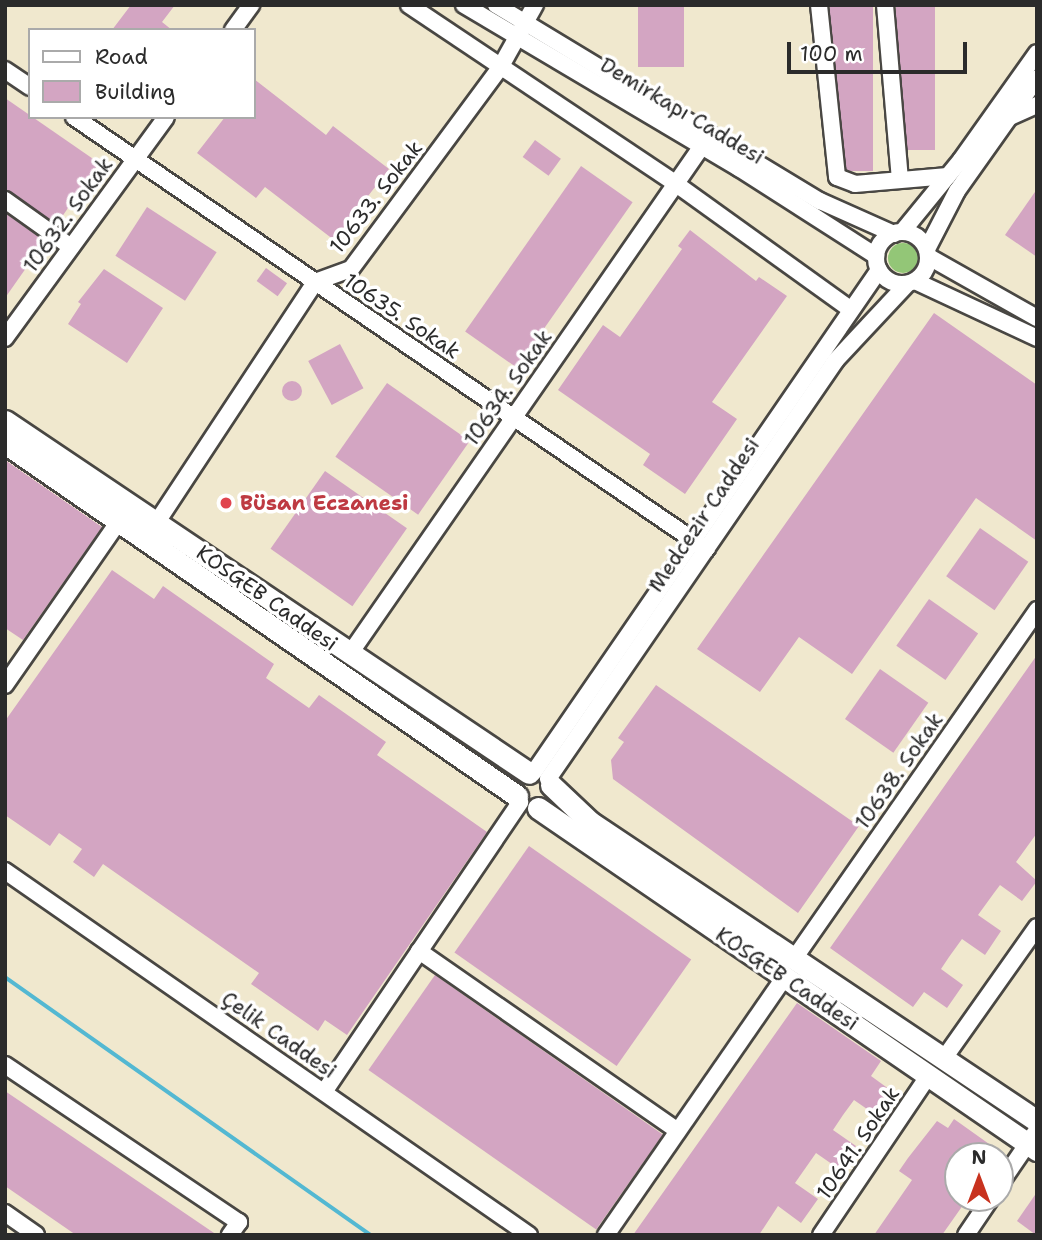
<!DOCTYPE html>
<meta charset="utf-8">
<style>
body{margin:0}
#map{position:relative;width:1042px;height:1240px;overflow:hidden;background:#f0e8ce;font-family:"Shantell Sans",sans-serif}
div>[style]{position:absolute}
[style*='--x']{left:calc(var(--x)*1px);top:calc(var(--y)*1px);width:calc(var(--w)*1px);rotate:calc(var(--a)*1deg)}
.green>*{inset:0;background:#93c677}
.round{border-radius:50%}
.stream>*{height:3.5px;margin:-1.75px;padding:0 1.75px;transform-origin:1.75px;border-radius:1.75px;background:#53b8d2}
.building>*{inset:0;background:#d3a5c2;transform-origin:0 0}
.roads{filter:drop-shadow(2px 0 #494743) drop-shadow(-2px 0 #494743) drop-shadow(0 2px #494743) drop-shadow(0 -2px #494743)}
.minor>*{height:16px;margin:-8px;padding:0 8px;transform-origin:8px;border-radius:8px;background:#fff}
.minor>.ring{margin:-8px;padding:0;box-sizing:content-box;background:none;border:16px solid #fff;border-radius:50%}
.major>*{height:21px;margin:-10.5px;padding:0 10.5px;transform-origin:10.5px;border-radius:10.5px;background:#fff}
.dots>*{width:19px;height:19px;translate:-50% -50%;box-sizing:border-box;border:4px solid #fff;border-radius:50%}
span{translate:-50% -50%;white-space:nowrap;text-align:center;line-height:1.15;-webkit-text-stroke:7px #fff;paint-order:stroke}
.street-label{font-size:21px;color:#2b2b2b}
.health-label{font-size:21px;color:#be3a42;font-weight:700}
.left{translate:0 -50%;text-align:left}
.frame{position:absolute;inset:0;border:7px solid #2b2b2b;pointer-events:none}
.legend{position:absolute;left:28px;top:28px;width:228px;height:91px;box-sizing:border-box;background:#fff;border:2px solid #aaa;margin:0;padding:9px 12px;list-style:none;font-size:21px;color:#2b2b2b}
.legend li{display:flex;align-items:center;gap:14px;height:35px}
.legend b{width:35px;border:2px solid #aaa}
.north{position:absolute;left:944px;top:1142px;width:70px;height:70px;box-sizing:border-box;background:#fff;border:2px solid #aaa;border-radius:50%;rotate:0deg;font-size:19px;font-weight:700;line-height:28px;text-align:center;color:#2b2b2b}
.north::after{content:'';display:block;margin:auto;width:24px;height:32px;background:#c8321e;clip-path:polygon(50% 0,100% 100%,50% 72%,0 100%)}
.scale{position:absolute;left:787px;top:42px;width:180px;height:32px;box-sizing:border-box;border:4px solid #2b2b2b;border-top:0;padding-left:9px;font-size:21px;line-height:24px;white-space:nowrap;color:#2b2b2b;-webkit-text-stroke:5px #fff;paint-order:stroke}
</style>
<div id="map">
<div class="green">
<div class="round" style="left:888px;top:243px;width:30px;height:30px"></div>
</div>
<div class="stream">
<div style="--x:5;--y:977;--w:448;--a:35.2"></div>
</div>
<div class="building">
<div style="clip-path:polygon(131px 5px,175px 5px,162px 22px,172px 30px,112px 30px)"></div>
<div style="left:638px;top:5px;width:46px;height:62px"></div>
<div style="left:830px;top:5px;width:43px;height:166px"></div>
<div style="left:896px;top:5px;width:39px;height:145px"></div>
<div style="clip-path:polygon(254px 79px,326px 135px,333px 126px,389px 169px,334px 240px,265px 187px,256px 198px,197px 153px,225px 117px,254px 117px)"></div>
<div style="clip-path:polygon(5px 98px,99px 163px,57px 224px,5px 190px)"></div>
<div style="left:535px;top:140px;width:32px;height:21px;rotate:36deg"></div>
<div style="left:581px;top:166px;width:63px;height:202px;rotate:35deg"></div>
<div style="clip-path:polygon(1037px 189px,1037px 257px,1005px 235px)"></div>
<div style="left:147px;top:207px;width:83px;height:58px;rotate:33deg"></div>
<div style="clip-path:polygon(5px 213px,45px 241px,5px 298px)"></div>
<div style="clip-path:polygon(690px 230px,756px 281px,759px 277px,787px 296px,712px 402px,737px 419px,685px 494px,643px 465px,650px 454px,558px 390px,603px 325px,620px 337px,682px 249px,678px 246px)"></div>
<div style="left:266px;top:268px;width:26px;height:16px;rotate:36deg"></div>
<div style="clip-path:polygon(104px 269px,163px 308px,127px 363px,68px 324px,81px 304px,78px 302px)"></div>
<div style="clip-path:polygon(934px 313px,1037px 385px,1037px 541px,976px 498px,852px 674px,799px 637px,760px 692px,697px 649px)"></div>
<div style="left:340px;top:344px;width:50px;height:36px;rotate:62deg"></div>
<div class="round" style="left:282px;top:381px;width:20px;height:20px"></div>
<div style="left:387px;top:383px;width:101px;height:90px;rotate:35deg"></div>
<div style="clip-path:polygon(5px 460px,102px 527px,23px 640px,5px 628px)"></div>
<div style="left:325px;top:471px;width:100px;height:95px;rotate:35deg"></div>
<div style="left:980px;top:528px;width:59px;height:59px;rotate:35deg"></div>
<div style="clip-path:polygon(112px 570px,154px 599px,163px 586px,274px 664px,266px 678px,309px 708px,319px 695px,349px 716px,386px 742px,377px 755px,487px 832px,347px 1035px,325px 1020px,318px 1031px,251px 984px,259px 973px,103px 864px,94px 877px,73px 862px,82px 849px,59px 833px,50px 846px,5px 815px,5px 721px)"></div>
<div style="left:929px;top:599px;width:60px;height:57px;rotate:35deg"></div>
<div style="clip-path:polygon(1037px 655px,1037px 833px,1016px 862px,1037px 881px,1022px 901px,1000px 885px,994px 893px,978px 915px,1001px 931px,985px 955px,962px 939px,949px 957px,941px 969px,963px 985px,947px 1008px,924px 992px,913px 1007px,830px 948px)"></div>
<div style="left:880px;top:669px;width:59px;height:61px;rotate:35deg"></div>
<div style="clip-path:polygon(656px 685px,859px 826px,798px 913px,613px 779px,611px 760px,624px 742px,618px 738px)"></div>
<div style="left:529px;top:846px;width:198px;height:130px;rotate:35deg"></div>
<div style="left:435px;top:975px;width:278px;height:116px;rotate:35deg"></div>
<div style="clip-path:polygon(797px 1003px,881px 1061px,871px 1076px,893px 1092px,877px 1116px,854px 1100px,843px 1115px,833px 1130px,856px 1146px,839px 1169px,816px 1153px,795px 1183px,818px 1199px,801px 1223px,778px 1206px,759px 1235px,633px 1235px)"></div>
<div style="clip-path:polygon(5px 1091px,217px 1235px,76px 1235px,5px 1186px)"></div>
<div style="clip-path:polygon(954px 1119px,1006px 1156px,958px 1156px,958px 1198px,968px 1198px,942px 1235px,874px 1235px,912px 1180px,899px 1171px,908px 1158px,937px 1121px,948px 1128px)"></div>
<div style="clip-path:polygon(1037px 1192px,1037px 1235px,1036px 1235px,1017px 1221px)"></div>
</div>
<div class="roads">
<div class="minor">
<div style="--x:409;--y:5;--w:321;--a:33.8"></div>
<div style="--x:676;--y:184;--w:214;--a:35.7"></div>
<div style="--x:464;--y:5;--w:320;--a:30.7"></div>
<div style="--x:739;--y:168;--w:163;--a:32.7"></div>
<div style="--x:496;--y:5;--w:379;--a:31.2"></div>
<div style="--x:820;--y:201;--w:81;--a:24"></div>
<div style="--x:819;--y:5;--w:173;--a:84"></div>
<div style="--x:837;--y:177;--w:19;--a:21"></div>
<div style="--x:855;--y:184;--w:93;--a:-4.9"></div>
<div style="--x:885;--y:5;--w:175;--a:85.1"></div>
<div style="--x:233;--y:30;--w:31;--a:-54"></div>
<div style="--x:5;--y:70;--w:30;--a:34"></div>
<div style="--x:74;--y:117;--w:766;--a:34.35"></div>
<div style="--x:1010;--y:117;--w:30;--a:-24"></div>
<div style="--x:5;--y:200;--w:81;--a:35.5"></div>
<div style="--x:902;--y:232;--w:93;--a:-50.7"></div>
<div style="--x:961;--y:160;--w:131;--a:-54.6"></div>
<div class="ring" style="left:876px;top:232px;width:36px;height:36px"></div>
<div style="--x:927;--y:249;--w:65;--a:-62.7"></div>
<div style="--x:957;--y:191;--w:138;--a:-54.7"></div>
<div style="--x:929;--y:257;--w:124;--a:29.5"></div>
<div style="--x:915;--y:281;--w:135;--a:25"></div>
<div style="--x:5;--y:338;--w:273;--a:-53.9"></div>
<div style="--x:157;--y:522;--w:287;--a:-56.6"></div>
<div style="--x:315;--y:282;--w:38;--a:-20"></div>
<div style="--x:351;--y:269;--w:252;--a:-53.5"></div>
<div style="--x:501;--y:66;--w:70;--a:-60.9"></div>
<div style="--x:349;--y:655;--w:619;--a:-55.26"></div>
<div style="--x:5;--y:685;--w:200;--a:-55.2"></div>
<div style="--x:534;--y:772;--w:609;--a:-55.5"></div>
<div style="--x:548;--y:779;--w:508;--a:-55.5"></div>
<div style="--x:836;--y:360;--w:104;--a:-46.9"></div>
<div style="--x:5;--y:871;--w:638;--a:34.79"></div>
<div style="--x:419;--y:951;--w:315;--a:34.8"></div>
<div style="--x:796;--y:956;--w:422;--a:-55.1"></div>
<div style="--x:945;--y:1057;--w:159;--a:-54.7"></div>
<div style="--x:5;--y:1065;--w:282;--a:33.9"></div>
<div style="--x:239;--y:1222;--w:16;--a:125"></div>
<div style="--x:324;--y:1092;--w:350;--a:-55.9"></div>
<div style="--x:1000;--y:1184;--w:65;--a:-55.6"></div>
<div style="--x:5;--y:1213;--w:38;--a:35"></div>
<div style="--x:606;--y:1235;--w:313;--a:-55.3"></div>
<div style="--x:821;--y:1235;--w:193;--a:-56"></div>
<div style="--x:966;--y:1235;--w:45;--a:-56"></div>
</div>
<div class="major">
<div style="--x:5;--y:421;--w:631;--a:33.89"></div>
<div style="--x:5;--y:443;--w:622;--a:34.58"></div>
<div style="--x:551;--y:785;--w:54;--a:43.5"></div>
<div style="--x:590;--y:822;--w:538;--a:33.78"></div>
<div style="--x:538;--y:808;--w:605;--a:34.43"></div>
</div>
</div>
<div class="dots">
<div style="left:226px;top:503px;background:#e0444e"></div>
</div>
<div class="street-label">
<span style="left:682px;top:111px;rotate:31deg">Demirkapı Caddesi</span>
<span style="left:376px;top:197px;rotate:-52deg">10633. Sokak</span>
<span style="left:68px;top:215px;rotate:-54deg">10632. Sokak</span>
<span style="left:402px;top:316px;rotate:34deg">10635. Sokak</span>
<span style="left:508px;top:388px;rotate:-55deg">10634. Sokak</span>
<span style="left:704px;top:515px;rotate:-56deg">Medcezir Caddesi</span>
<span style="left:267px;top:598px;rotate:35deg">KOSGEB Caddesi</span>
<span style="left:899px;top:771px;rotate:-55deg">10638. Sokak</span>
<span style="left:787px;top:979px;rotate:34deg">KOSGEB Caddesi</span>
<span style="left:279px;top:1035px;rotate:35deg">Çelik Caddesi</span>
<span style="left:858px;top:1143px;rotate:-56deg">10641. Sokak</span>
</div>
<div class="health-label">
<span class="left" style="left:240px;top:503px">Büsan Eczanesi</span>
</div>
<div class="frame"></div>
<ul class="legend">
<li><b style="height:9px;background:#fff"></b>Road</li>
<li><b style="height:19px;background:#d3a5c2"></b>Building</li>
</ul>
<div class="north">N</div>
<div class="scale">100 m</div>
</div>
